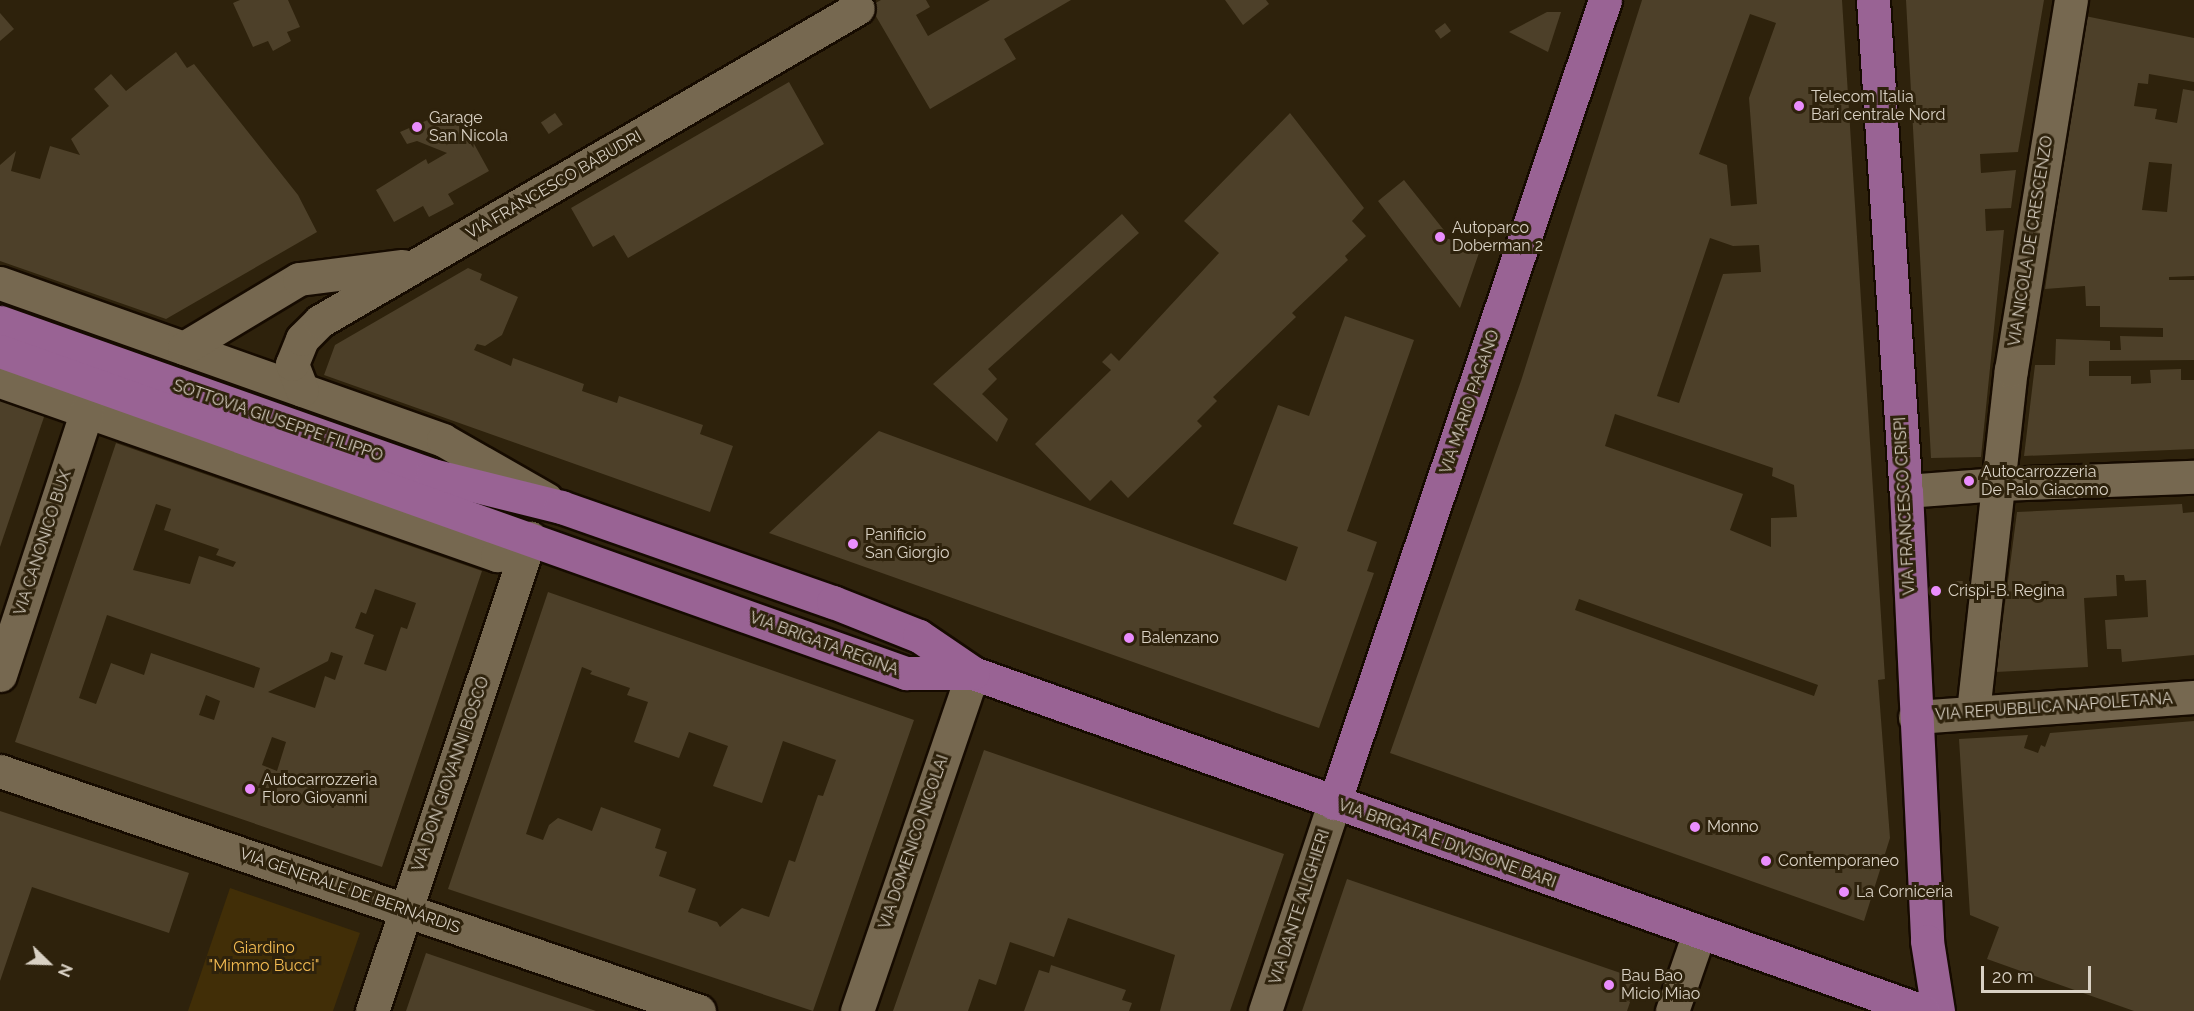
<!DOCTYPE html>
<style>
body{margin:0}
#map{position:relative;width:2194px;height:1011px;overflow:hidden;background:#2e220c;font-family:Raleway,sans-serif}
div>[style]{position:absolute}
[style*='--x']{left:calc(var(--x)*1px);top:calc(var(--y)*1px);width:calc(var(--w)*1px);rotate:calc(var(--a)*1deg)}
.green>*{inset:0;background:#412e07}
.building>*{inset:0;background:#4d4029;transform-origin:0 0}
.roads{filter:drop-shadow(2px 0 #160b00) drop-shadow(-2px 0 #160b00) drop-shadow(0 2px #160b00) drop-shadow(0 -2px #160b00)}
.minor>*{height:33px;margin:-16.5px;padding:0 16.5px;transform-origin:16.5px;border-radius:16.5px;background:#766850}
.major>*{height:33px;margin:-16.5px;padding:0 16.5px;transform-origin:16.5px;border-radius:16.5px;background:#996394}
.dots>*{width:16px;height:16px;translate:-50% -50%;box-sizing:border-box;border:3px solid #2e220c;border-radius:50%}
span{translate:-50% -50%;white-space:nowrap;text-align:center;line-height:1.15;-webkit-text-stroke:6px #2e220c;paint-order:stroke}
.poi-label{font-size:16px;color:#d9d1c4}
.left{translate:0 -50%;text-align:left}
.street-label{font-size:16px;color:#d9d1c4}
.park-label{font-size:16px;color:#f3bb52}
.north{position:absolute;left:18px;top:933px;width:60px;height:60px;-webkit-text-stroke:4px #2e220c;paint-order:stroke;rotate:113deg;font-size:16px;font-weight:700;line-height:24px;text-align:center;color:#d9d1c4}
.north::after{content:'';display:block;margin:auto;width:21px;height:27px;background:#d9d1c4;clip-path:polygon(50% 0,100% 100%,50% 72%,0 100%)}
.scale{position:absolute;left:1981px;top:966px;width:110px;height:27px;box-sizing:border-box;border:3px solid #d9d1c4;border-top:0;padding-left:8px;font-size:18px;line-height:21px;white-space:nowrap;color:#d9d1c4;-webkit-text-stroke:4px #2e220c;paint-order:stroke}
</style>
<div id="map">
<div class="green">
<div style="clip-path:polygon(230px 888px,360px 933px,333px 1011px,188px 1011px)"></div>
</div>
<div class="building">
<div style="clip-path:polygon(240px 0,288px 0,300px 27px,287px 32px,291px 41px,273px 51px,268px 41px,253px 47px,233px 3px)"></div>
<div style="clip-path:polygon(881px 0,926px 0,930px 7px,916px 15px,928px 36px,990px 0,1071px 0,1004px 39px,1016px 59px,930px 109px,870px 6px)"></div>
<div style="clip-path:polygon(1225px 0,1266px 0,1269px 4px,1243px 25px)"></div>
<div style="clip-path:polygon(evenodd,1642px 0,1842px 0,1885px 679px,1878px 680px,1890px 838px,1864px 921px,1390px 753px,1521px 381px,1642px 0,1750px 14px,1776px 23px,1749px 98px,1757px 204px,1731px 206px,1727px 165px,1699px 154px,1750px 14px,1642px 0,1710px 238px,1733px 246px,1759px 245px,1761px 272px,1723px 274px,1679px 403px,1657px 396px,1710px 238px,1642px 0,1615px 414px,1773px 468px,1772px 476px,1794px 485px,1797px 517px,1771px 518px,1771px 547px,1730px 530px,1743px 494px,1605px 446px,1615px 414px,1642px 0,1579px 599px,1818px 685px,1814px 696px,1575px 610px,1579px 599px)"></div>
<div style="clip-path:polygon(1906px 0,2044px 0,2018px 152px,1980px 154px,1981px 173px,2016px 170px,2011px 208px,1985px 209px,1986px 231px,2004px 230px,1981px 457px,1931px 458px)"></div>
<div style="clip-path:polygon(1547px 12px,1561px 12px,1548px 52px,1509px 32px)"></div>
<div style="clip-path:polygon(0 13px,14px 29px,0 41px)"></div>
<div style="clip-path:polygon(evenodd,2085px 16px,2194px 38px,2194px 82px,2149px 74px,2148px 84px,2138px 83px,2134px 106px,2157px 109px,2155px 119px,2177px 123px,2183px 89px,2194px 91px,2194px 276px,2169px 277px,2169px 280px,2194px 280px,2194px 360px,2089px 361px,2089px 376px,2131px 376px,2131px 384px,2151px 383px,2150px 370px,2181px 369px,2181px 380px,2194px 380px,2194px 449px,2024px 456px,2035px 365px,2055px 365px,2056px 339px,2110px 341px,2110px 350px,2121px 350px,2120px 336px,2163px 337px,2163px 328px,2100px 327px,2100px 306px,2086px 306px,2085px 286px,2045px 289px,2085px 16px,2149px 162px,2172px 164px,2167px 212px,2142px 210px,2149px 162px)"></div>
<div style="left:1445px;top:23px;width:10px;height:13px;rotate:53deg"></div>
<div style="clip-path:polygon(176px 52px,187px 68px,194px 64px,298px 195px,317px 232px,166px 319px,0 261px,0 165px,16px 151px,11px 171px,40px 179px,50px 146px,80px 155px,71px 139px,109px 106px,94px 89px,111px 74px,126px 91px)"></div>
<div style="clip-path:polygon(789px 82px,824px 144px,628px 258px,614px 235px,593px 247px,571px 208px)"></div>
<div style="clip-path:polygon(457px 113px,489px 171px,448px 194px,454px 204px,429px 217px,423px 206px,394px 222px,376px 190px,426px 159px,428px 164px,447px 153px,417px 141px,407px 144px,400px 132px,437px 116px)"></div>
<div style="left:555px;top:113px;width:14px;height:17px;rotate:56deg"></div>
<div style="clip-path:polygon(1290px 113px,1364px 208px,1352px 221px,1366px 236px,1345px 256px,1348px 260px,1292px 313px,1296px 317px,1213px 397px,1217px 401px,1197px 421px,1202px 426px,1128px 498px,1111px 480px,1090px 501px,1035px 444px,1111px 370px,1102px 362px,1111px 353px,1119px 361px,1219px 253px,1184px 221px)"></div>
<div style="clip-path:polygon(1404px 180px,1447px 234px,1443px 237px,1480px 250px,1460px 308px,1378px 201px)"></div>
<div style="clip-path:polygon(1122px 214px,1139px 233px,988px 369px,997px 379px,982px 394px,1008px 419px,997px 442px,933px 384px)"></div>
<div style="clip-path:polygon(468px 268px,482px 274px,480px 280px,518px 297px,502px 335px,485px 346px,477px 344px,474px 350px,511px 366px,513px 358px,584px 384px,582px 391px,617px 403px,619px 396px,703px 425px,700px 434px,733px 446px,710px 512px,324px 375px,335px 345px)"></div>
<div style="clip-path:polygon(1345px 316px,1414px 340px,1347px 531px,1377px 542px,1367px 571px,1374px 573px,1319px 728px,769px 533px,879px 431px,1286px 581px,1298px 547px,1233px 524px,1278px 405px,1309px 416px)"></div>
<div style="clip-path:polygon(0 398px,45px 414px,0 547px)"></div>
<div style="clip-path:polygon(evenodd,116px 443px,482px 571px,382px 867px,15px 742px,116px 443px,156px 504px,171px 509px,164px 530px,219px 549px,216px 555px,236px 562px,233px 567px,199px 556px,190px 584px,133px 570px,156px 504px,116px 443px,375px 589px,416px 603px,407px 629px,401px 627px,386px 671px,364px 664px,374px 635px,355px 628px,361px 612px,366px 614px,375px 589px,116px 443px,107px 615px,260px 668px,254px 688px,151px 653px,144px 675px,111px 663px,96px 704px,79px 698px,107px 615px,116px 443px,331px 652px,343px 656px,335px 680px,325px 676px,315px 708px,268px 692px,328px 661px,331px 652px,116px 443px,206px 695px,220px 701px,214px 720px,199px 715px,206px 695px,116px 443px,272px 737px,286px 742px,277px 771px,262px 765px,272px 737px)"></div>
<div style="clip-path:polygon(2182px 504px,2183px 513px,2194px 512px,2194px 655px,2122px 662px,2121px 649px,2107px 649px,2105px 620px,2148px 617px,2146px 580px,2125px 581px,2124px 575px,2116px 575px,2117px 596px,2084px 598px,2088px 667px,1996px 672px,2017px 512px)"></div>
<div style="left:1965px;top:581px;width:17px;height:10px;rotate:90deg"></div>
<div style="clip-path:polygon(evenodd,548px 592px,914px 720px,813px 1011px,448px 889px,548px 592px,582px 667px,592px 671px,590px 674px,630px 688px,627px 695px,648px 702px,634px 742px,679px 758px,689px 732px,728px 746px,713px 786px,762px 803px,783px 741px,836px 760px,823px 796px,818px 795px,795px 862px,789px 860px,769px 917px,742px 908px,720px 927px,717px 922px,688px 912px,696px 889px,659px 876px,667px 852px,655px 848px,661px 829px,601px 807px,592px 831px,558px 818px,549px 825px,543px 840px,526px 834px,582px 667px)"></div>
<div style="clip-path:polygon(2194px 721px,2194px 1011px,2134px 1011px,1987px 959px,1999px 927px,1970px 915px,1959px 739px,2028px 735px,2024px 748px,2038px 753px,2041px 745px,2045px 747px,2050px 733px)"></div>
<div style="clip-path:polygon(984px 750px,1284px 854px,1230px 1011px,1160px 1011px,1175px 955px,1068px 918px,1054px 957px,1010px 942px,996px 985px,979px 979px,968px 1011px,893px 1011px)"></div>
<div style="clip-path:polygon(0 811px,189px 873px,169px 933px,32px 887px,0 981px)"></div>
<div style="clip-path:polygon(1347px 879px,1638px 979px,1627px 1011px,1302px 1011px)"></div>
<div style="clip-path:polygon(426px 953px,596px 1011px,406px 1011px)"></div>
<div style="clip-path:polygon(1051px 965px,1126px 990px,1122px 1000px,1132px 1003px,1129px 1011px,1024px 1011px,1039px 970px,1049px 973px)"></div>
</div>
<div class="roads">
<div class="minor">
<div style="--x:0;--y:283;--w:470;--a:19.5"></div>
<div style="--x:443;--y:440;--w:119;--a:29.8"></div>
<div style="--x:184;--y:348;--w:134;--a:-31"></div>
<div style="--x:299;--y:279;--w:104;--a:-7.2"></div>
<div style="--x:0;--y:381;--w:527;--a:19.3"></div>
<div style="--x:497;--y:555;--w:37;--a:-27"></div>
<div style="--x:302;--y:390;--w:28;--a:-111"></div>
<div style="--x:292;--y:364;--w:27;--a:-68"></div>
<div style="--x:302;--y:339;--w:25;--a:-45"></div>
<div style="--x:320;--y:321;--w:622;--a:-30.19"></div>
<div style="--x:1906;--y:491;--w:93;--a:-4.3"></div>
<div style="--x:1999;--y:484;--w:195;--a:-2.1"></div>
<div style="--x:0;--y:675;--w:278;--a:-71.8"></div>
<div style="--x:1973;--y:712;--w:344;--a:-83.7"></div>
<div style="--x:2011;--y:370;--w:375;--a:-80.8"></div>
<div style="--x:1915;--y:717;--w:280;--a:-4.1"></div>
<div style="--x:0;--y:771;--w:739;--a:18.95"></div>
<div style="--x:372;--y:1011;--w:499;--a:-71.5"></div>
<div style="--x:857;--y:1011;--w:357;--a:-71.1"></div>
<div style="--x:1265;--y:1011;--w:219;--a:-71.6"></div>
<div style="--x:1672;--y:1011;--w:83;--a:-70.9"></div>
</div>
<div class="major">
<div style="--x:1873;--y:0;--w:492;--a:86.2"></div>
<div style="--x:1906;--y:491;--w:450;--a:87.3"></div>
<div style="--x:1927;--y:941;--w:71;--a:81.1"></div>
<div style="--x:0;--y:322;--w:458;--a:19.5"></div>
<div style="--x:432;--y:475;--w:133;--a:13.9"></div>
<div style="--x:561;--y:507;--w:288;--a:19.3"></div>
<div style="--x:833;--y:602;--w:92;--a:21.6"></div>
<div style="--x:919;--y:636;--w:65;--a:34.4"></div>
<div style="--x:973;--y:673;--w:1008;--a:19.59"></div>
<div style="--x:0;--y:351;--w:962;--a:19.57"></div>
<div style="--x:906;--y:673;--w:67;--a:0"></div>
<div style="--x:1334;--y:803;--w:847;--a:-71.35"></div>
</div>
</div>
<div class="dots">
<div style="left:1799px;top:106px;background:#ea8dfd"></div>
<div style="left:417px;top:127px;background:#ea8dfd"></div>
<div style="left:1440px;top:237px;background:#ea8dfd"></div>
<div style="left:1969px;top:481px;background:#ea8dfd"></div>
<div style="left:853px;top:544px;background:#ea8dfd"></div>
<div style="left:1936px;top:591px;background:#ea8dfd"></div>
<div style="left:1129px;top:638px;background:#ea8dfd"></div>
<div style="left:250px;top:789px;background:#ea8dfd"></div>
<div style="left:1695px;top:827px;background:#ea8dfd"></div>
<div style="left:1766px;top:861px;background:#ea8dfd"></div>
<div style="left:1844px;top:892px;background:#ea8dfd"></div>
<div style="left:1609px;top:985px;background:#ea8dfd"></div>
</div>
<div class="poi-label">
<span class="left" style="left:1811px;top:106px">Telecom Italia<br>Bari centrale Nord</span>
<span class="left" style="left:429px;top:127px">Garage<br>San Nicola</span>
<span class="left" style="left:1452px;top:237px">Autoparco<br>Doberman 2</span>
<span class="left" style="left:1981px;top:481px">Autocarrozzeria<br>De Palo Giacomo</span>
<span class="left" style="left:865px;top:544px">Panificio<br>San Giorgio</span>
<span class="left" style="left:1948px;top:591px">Crispi-B. Regina</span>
<span class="left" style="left:1141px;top:638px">Balenzano</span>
<span class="left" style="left:262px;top:789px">Autocarrozzeria<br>Floro Giovanni</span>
<span class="left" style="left:1707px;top:827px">Monno</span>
<span class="left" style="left:1778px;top:861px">Contemporaneo</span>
<span class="left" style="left:1856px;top:892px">La Corniceria</span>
<span class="left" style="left:1621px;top:985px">Bau Bao<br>Micio Miao</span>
</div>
<div class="street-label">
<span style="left:554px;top:185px;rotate:-30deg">VIA FRANCESCO BABUDRI</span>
<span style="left:2031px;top:241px;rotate:-81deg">VIA NICOLA DE CRESCENZO</span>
<span style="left:1470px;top:402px;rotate:-71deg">VIA MARIO PAGANO</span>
<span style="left:278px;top:421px;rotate:19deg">SOTTOVIA GIUSEPPE FILIPPO</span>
<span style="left:1905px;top:506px;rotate:-93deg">VIA FRANCESCO CRISPI</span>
<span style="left:43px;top:543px;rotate:-72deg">VIA CANONICO BUX</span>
<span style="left:824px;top:644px;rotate:20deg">VIA BRIGATA REGINA</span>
<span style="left:2054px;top:707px;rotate:-4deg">VIA REPUBBLICA NAPOLETANA</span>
<span style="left:451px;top:774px;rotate:-71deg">VIA DON GIOVANNI BOSCO</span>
<span style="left:914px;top:842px;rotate:-71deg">VIA DOMENICO NICOLAI</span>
<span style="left:1447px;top:844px;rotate:20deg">VIA BRIGATA E DIVISIONE BARI</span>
<span style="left:350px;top:891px;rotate:19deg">VIA GENERALE DE BERNARDIS</span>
<span style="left:1300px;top:907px;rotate:-72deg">VIA DANTE ALIGHIERI</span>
</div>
<div class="park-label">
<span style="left:264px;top:957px">Giardino<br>"Mimmo Bucci"</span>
</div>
<div class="north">N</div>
<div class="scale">20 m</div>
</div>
